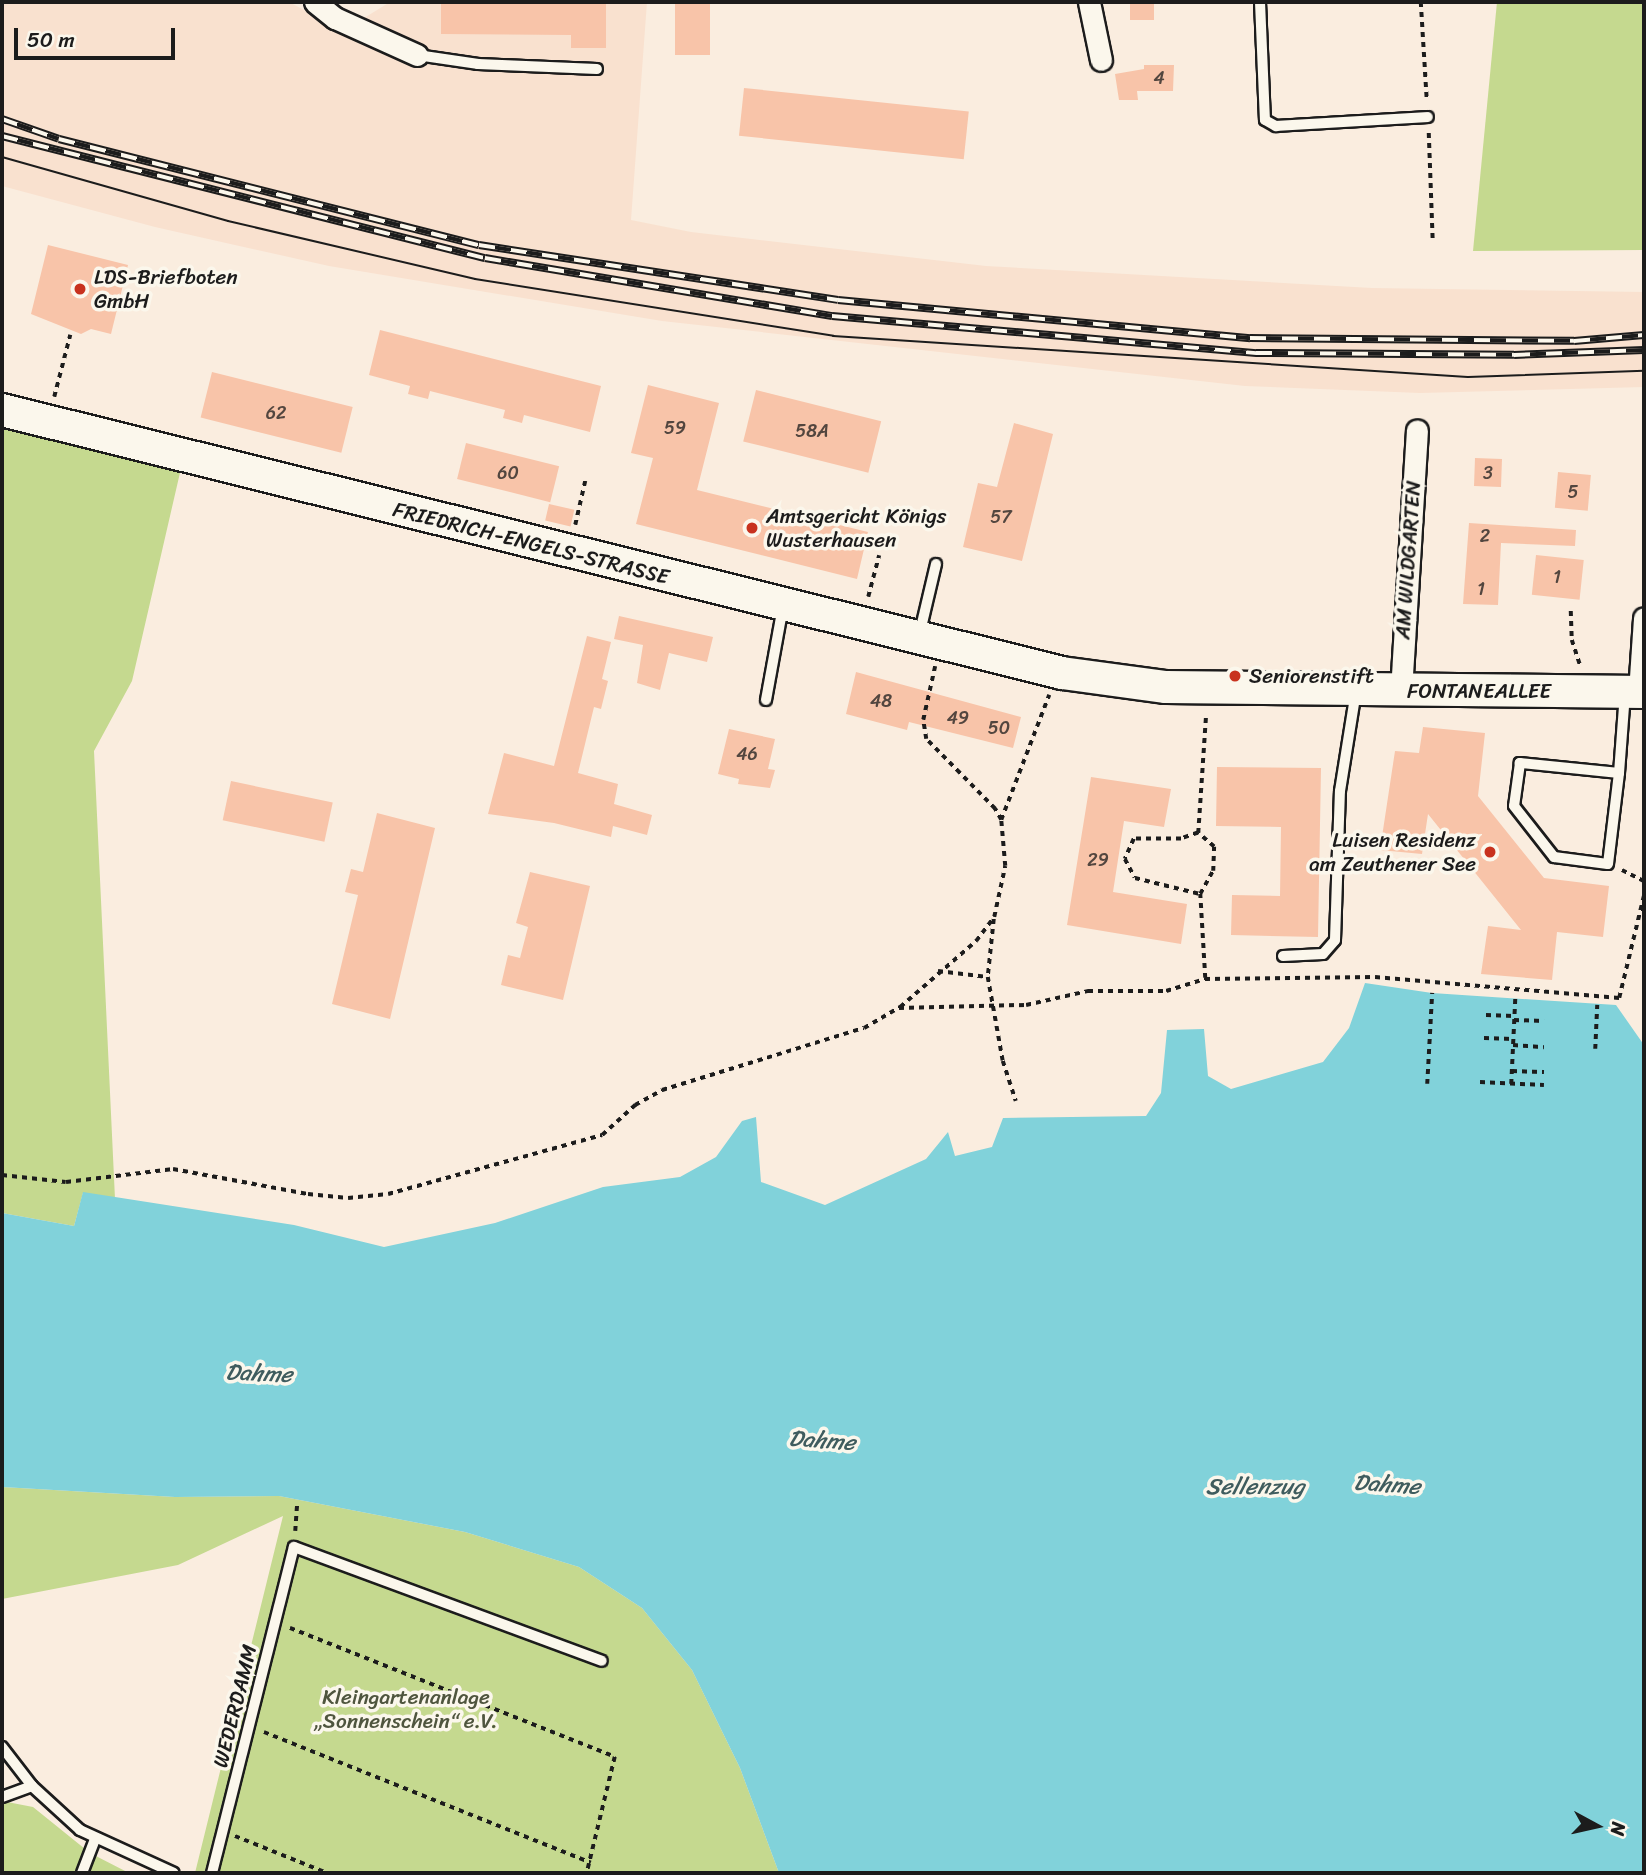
<!DOCTYPE html>
<meta charset="utf-8">
<style>
body{margin:0}
#map{position:relative;width:1646px;height:1875px;overflow:hidden;background:#faeddf;font-family:Sriracha,sans-serif}
div>[style]{position:absolute}
[style*='--x']{left:calc(var(--x)*1px);top:calc(var(--y)*1px);width:calc(var(--w)*1px);rotate:calc(var(--a)*1deg)}
.built>*{inset:0;background:#f9e1cf}
.green>*{inset:0;background:#c5d98f}
.water>*{inset:0;background:#81d2da}
.building>*{inset:0;background:#f8c4a9;transform-origin:0 0}
.path>*{height:3.5px;margin-top:-1.75px;transform-origin:0;background:repeating-linear-gradient(90deg,#1c1c1c 0 5px,transparent 0 10px)}
.roads{filter:drop-shadow(2px 0 #1c1c1c) drop-shadow(-2px 0 #1c1c1c) drop-shadow(0 2px #1c1c1c) drop-shadow(0 -2px #1c1c1c)}
.service>*{height:10px;margin:-5px;padding:0 5px;transform-origin:5px;border-radius:5px;background:#fbf7ec}
.minor>*{height:21px;margin:-10.5px;padding:0 10.5px;transform-origin:10.5px;border-radius:10.5px;background:#fbf7ec}
.secondary>*{height:32px;margin:-16px;padding:0 16px;transform-origin:16px;border-radius:16px;background:#fbf7ec}
.tram>*{height:2px;margin:-1px;padding:0 1px;transform-origin:1px;border-radius:1px;background:#1c1c1c}
.rail>*{height:8px;margin-top:-4px;transform-origin:0;background:repeating-linear-gradient(90deg,#fbf7ec 0 16px,#1c1c1c 0 32px);box-sizing:border-box;border-block:2px solid #1c1c1c}
.dots>*{width:19px;height:19px;translate:-50% -50%;box-sizing:border-box;border:4px solid #fbf7ec;border-radius:50%}
span{translate:-50% -50%;white-space:nowrap;text-align:center;line-height:1.15;-webkit-text-stroke:7px #fbf7ec;paint-order:stroke}
.number-label{font-size:18px;color:#53463f}
.number-label span{-webkit-text-stroke-width:0}
.poi-label{font-size:21px;color:#1c1c1c}
.left{translate:0 -50%;text-align:left}
.right{translate:-100% -50%;text-align:right}
.street-label{font-size:21px;color:#1c1c1c}
.park-label{font-size:21px;color:#4f553e}
.water-label{font-size:23px;color:#3f5c5e;font-style:italic}
.frame{position:absolute;inset:0;border:4px solid #1c1c1c;pointer-events:none}
.north{position:absolute;left:1562px;top:1791px;width:70px;height:70px;-webkit-text-stroke:5px #fbf7ec;paint-order:stroke;rotate:98deg;font-size:19px;font-weight:700;line-height:28px;text-align:center;color:#1c1c1c}
.north::after{content:'';display:block;margin:auto;width:24px;height:32px;background:#1c1c1c;clip-path:polygon(50% 0,100% 100%,50% 72%,0 100%)}
.scale{position:absolute;left:14px;top:28px;width:161px;height:32px;box-sizing:border-box;border:4px solid #1c1c1c;border-top:0;padding-left:9px;font-size:21px;line-height:24px;white-space:nowrap;color:#1c1c1c;-webkit-text-stroke:5px #fbf7ec;paint-order:stroke}
</style>
<div id="map">
<div class="built">
<div style="clip-path:polygon(2px 2px,289px 2px,343px 31px,390px 2px,647px 2px,631px 220px,691px 232px,986px 266px,1372px 288px,1644px 292px,1644px 387px,1420px 393px,1245px 386px,662px 321px,329px 266px,155px 227px,2px 186px)"></div>
</div>
<div class="green">
<div style="clip-path:polygon(1497px 2px,1644px 2px,1644px 250px,1473px 251px)"></div>
<div style="clip-path:polygon(2px 418px,182px 464px,132px 681px,94px 751px,115px 1199px,83px 1193px,74px 1226px,2px 1213px)"></div>
<div style="clip-path:polygon(2px 1487px,175px 1497px,279px 1496px,465px 1532px,579px 1567px,642px 1608px,692px 1670px,740px 1768px,779px 1873px,195px 1873px,283px 1516px,178px 1565px,2px 1599px)"></div>
<div style="clip-path:polygon(2px 1801px,33px 1807px,90px 1853px,129px 1873px,2px 1873px)"></div>
</div>
<div class="water">
<div style="clip-path:polygon(1365px 983px,1432px 993px,1616px 1005px,1644px 1045px,1644px 1873px,779px 1873px,740px 1768px,692px 1670px,642px 1608px,579px 1567px,465px 1532px,279px 1496px,175px 1497px,2px 1487px,2px 1213px,74px 1226px,83px 1192px,294px 1225px,384px 1247px,495px 1223px,603px 1187px,680px 1177px,716px 1157px,742px 1121px,756px 1117px,761px 1182px,825px 1205px,926px 1159px,948px 1132px,955px 1156px,992px 1147px,1003px 1118px,1146px 1116px,1161px 1093px,1167px 1030px,1204px 1029px,1208px 1076px,1231px 1089px,1323px 1062px,1349px 1028px)"></div>
</div>
<div class="building">
<div style="clip-path:polygon(441px 2px,606px 2px,606px 48px,571px 48px,571px 35px,441px 34px)"></div>
<div style="left:675px;top:2px;width:35px;height:53px"></div>
<div style="left:1130px;top:2px;width:24px;height:18px"></div>
<div style="clip-path:polygon(1144px 65px,1174px 65px,1173px 91px,1137px 91px,1138px 100px,1119px 100px,1115px 74px,1144px 69px)"></div>
<div style="left:744px;top:88px;width:226px;height:48px;rotate:6deg"></div>
<div style="clip-path:polygon(48px 245px,128px 265px,111px 334px,91px 329px,81px 334px,31px 314px)"></div>
<div style="clip-path:polygon(380px 330px,601px 386px,590px 432px,524px 415px,522px 423px,503px 418px,505px 410px,430px 391px,428px 399px,408px 394px,410px 386px,369px 375px)"></div>
<div style="left:212px;top:372px;width:145px;height:47px;rotate:14deg"></div>
<div style="clip-path:polygon(648px 385px,719px 403px,697px 490px,868px 532px,857px 579px,636px 524px,653px 458px,631px 453px)"></div>
<div style="left:756px;top:390px;width:129px;height:53px;rotate:14deg"></div>
<div style="clip-path:polygon(1014px 423px,1053px 434px,1022px 561px,963px 547px,978px 483px,997px 487px)"></div>
<div style="left:466px;top:443px;width:96px;height:37px;rotate:14deg"></div>
<div style="left:1475px;top:458px;width:27px;height:28px;rotate:2deg"></div>
<div style="left:1558px;top:472px;width:33px;height:36px;rotate:5deg"></div>
<div style="left:549px;top:504px;width:26px;height:17px;rotate:13deg"></div>
<div style="clip-path:polygon(1469px 523px,1576px 530px,1575px 546px,1501px 543px,1498px 605px,1463px 604px)"></div>
<div style="left:1536px;top:555px;width:48px;height:40px;rotate:6deg"></div>
<div style="clip-path:polygon(619px 616px,713px 637px,707px 662px,669px 653px,660px 690px,637px 683px,643px 645px,614px 639px)"></div>
<div style="clip-path:polygon(587px 636px,611px 642px,602px 679px,608px 681px,601px 709px,594px 707px,578px 773px,618px 784px,614px 804px,652px 815px,647px 835px,613px 826px,611px 837px,554px 823px,488px 814px,504px 753px,554px 766px)"></div>
<div style="clip-path:polygon(856px 672px,1021px 717px,1013px 748px,909px 722px,907px 730px,846px 714px)"></div>
<div style="clip-path:polygon(1423px 727px,1485px 733px,1478px 796px,1544px 878px,1609px 886px,1603px 937px,1557px 932px,1552px 980px,1481px 974px,1488px 926px,1521px 930px,1428px 814px,1422px 854px,1380px 850px,1395px 751px,1419px 753px)"></div>
<div style="clip-path:polygon(729px 729px,775px 739px,768px 769px,775px 770px,770px 788px,738px 784px,739px 779px,718px 774px)"></div>
<div style="clip-path:polygon(1217px 767px,1321px 768px,1318px 937px,1231px 935px,1232px 895px,1280px 896px,1281px 827px,1216px 826px)"></div>
<div style="clip-path:polygon(1091px 777px,1171px 789px,1164px 827px,1124px 821px,1113px 892px,1187px 904px,1181px 944px,1067px 925px)"></div>
<div style="left:231px;top:781px;width:104px;height:40px;rotate:12deg"></div>
<div style="clip-path:polygon(377px 813px,435px 828px,390px 1019px,332px 1004px,358px 895px,345px 892px,351px 869px,363px 872px)"></div>
<div style="clip-path:polygon(530px 872px,590px 886px,563px 1000px,501px 985px,508px 955px,520px 958px,528px 927px,516px 923px)"></div>
</div>
<div class="path">
<div style="--x:1421;--y:2;--w:99;--a:86.5"></div>
<div style="--x:1429;--y:133;--w:109;--a:87.9"></div>
<div style="--x:54;--y:397;--w:64;--a:-75.5"></div>
<div style="--x:575;--y:525;--w:45;--a:-77.2"></div>
<div style="--x:868;--y:597;--w:43;--a:-75.3"></div>
<div style="--x:1571;--y:611;--w:29;--a:88"></div>
<div style="--x:1572;--y:640;--w:28;--a:72"></div>
<div style="--x:1001;--y:820;--w:134;--a:-69"></div>
<div style="--x:1198;--y:833;--w:18;--a:161"></div>
<div style="--x:1181;--y:839;--w:47;--a:180"></div>
<div style="--x:1134;--y:839;--w:22;--a:114"></div>
<div style="--x:1125;--y:859;--w:21;--a:62"></div>
<div style="--x:1135;--y:878;--w:67;--a:13.8"></div>
<div style="--x:1622;--y:870;--w:25;--a:27"></div>
<div style="--x:994;--y:919;--w:58;--a:95.9"></div>
<div style="--x:988;--y:977;--w:85;--a:79.9"></div>
<div style="--x:1003;--y:1061;--w:42;--a:72"></div>
<div style="--x:938;--y:971;--w:50;--a:6.8"></div>
<div style="--x:1205;--y:978;--w:84;--a:-93.4"></div>
<div style="--x:1200;--y:894;--w:26;--a:-61"></div>
<div style="--x:1213;--y:871;--w:24;--a:-88"></div>
<div style="--x:1214;--y:847;--w:21;--a:-139"></div>
<div style="--x:1198;--y:833;--w:119;--a:-86.2"></div>
<div style="--x:899;--y:1008;--w:127;--a:-1.4"></div>
<div style="--x:1026;--y:1005;--w:64;--a:-12.7"></div>
<div style="--x:1088;--y:991;--w:78;--a:0"></div>
<div style="--x:1166;--y:991;--w:41;--a:-17.1"></div>
<div style="--x:1205;--y:979;--w:170;--a:-0.7"></div>
<div style="--x:1375;--y:977;--w:245;--a:4.9"></div>
<div style="--x:1619;--y:998;--w:106;--a:-76.4"></div>
<div style="--x:1486;--y:1015;--w:28;--a:2"></div>
<div style="--x:1514;--y:1020;--w:30;--a:2"></div>
<div style="--x:1484;--y:1038;--w:29;--a:2"></div>
<div style="--x:1513;--y:1045;--w:31;--a:4"></div>
<div style="--x:1595;--y:1049;--w:44;--a:-87.4"></div>
<div style="--x:1512;--y:1071;--w:32;--a:2"></div>
<div style="--x:1480;--y:1082;--w:64;--a:2.7"></div>
<div style="--x:1427;--y:1084;--w:91;--a:-86.9"></div>
<div style="--x:1511;--y:1084;--w:85;--a:-87.3"></div>
<div style="--x:2;--y:1175;--w:64;--a:6.2"></div>
<div style="--x:66;--y:1182;--w:108;--a:-6.9"></div>
<div style="--x:173;--y:1169;--w:137;--a:10.5"></div>
<div style="--x:308;--y:1194;--w:40;--a:5.7"></div>
<div style="--x:348;--y:1198;--w:40;--a:-5.7"></div>
<div style="--x:388;--y:1194;--w:222;--a:-15.4"></div>
<div style="--x:602;--y:1135;--w:45;--a:-42.3"></div>
<div style="--x:635;--y:1105;--w:31;--a:-29"></div>
<div style="--x:662;--y:1090;--w:211;--a:-17.1"></div>
<div style="--x:864;--y:1028;--w:42;--a:-30.3"></div>
<div style="--x:900;--y:1007;--w:101;--a:-41"></div>
<div style="--x:976;--y:941;--w:30;--a:-53"></div>
<div style="--x:994;--y:917;--w:52;--a:-77.8"></div>
<div style="--x:1005;--y:866;--w:46;--a:-95"></div>
<div style="--x:1001;--y:820;--w:13;--a:-119"></div>
<div style="--x:995;--y:809;--w:98;--a:-134.6"></div>
<div style="--x:926;--y:739;--w:19;--a:-99"></div>
<div style="--x:923;--y:720;--w:55;--a:-77.5"></div>
<div style="--x:295;--y:1531;--w:26;--a:-86"></div>
<div style="--x:290;--y:1628;--w:350;--a:21.6"></div>
<div style="--x:615;--y:1757;--w:119;--a:103.6"></div>
<div style="--x:264;--y:1732;--w:352;--a:21.8"></div>
<div style="--x:235;--y:1836;--w:99;--a:21.9"></div>
</div>
<div class="roads">
<div class="service">
<div style="--x:1260;--y:2;--w:118;--a:87.6"></div>
<div style="--x:1265;--y:120;--w:13;--a:29"></div>
<div style="--x:1276;--y:126;--w:152;--a:-3.4"></div>
<div style="--x:417;--y:55;--w:62;--a:8.4"></div>
<div style="--x:478;--y:64;--w:119;--a:2.4"></div>
<div style="--x:919;--y:636;--w:74;--a:-76.7"></div>
<div style="--x:766;--y:700;--w:96;--a:-79.7"></div>
<div style="--x:1619;--y:773;--w:100;--a:-174.2"></div>
<div style="--x:1520;--y:763;--w:43;--a:97.9"></div>
<div style="--x:1514;--y:806;--w:65;--a:51.9"></div>
<div style="--x:1554;--y:857;--w:54;--a:7.4"></div>
<div style="--x:1608;--y:864;--w:92;--a:-83.1"></div>
<div style="--x:1619;--y:773;--w:79;--a:-85.7"></div>
<div style="--x:1283;--y:956;--w:40;--a:-2.9"></div>
<div style="--x:1323;--y:954;--w:18;--a:-49"></div>
<div style="--x:1335;--y:940;--w:149;--a:-88.1"></div>
<div style="--x:1340;--y:791;--w:101;--a:-80.9"></div>
<div style="--x:2;--y:1747;--w:49;--a:52.4"></div>
<div style="--x:32;--y:1786;--w:65;--a:42.5"></div>
<div style="--x:80;--y:1830;--w:103;--a:24.6"></div>
<div style="--x:2;--y:1797;--w:32;--a:-20"></div>
<div style="--x:82;--y:1873;--w:36;--a:-69"></div>
<div style="--x:212;--y:1873;--w:336;--a:-75.9"></div>
<div style="--x:294;--y:1547;--w:328;--a:20.3"></div>
</div>
<div class="minor">
<div style="--x:315;--y:2;--w:26;--a:39"></div>
<div style="--x:335;--y:18;--w:90;--a:24.3"></div>
<div style="--x:1089;--y:2;--w:59;--a:78.3"></div>
<div style="--x:1401;--y:691;--w:261;--a:-86.5"></div>
<div style="--x:1639;--y:692;--w:74;--a:-86.1"></div>
</div>
<div class="secondary">
<div style="--x:2;--y:410;--w:1092;--a:13.93"></div>
<div style="--x:1062;--y:673;--w:105;--a:7.7"></div>
<div style="--x:1166;--y:687;--w:478;--a:0.6"></div>
</div>
</div>
<div class="tram">
<div style="--x:2;--y:157;--w:235;--a:15.8"></div>
<div style="--x:228;--y:221;--w:254;--a:13.2"></div>
<div style="--x:475;--y:279;--w:363;--a:9"></div>
<div style="--x:833;--y:336;--w:636;--a:3.69"></div>
<div style="--x:1468;--y:377;--w:176;--a:-2"></div>
</div>
<div class="rail">
<div style="--x:2;--y:119;--w:60;--a:19.3"></div>
<div style="--x:59;--y:139;--w:433;--a:14.2"></div>
<div style="--x:479;--y:245;--w:363;--a:8.7"></div>
<div style="--x:838;--y:300;--w:414;--a:5.3"></div>
<div style="--x:1250;--y:338;--w:324;--a:0.5"></div>
<div style="--x:1574;--y:341;--w:70;--a:-4.9"></div>
<div style="--x:2;--y:136;--w:498;--a:14.2"></div>
<div style="--x:485;--y:258;--w:352;--a:9.5"></div>
<div style="--x:832;--y:316;--w:426;--a:5"></div>
<div style="--x:1256;--y:353;--w:258;--a:0.4"></div>
<div style="--x:1514;--y:355;--w:130;--a:-2.2"></div>
</div>
<div class="dots">
<div style="left:80px;top:289px;background:#c8321e"></div>
<div style="left:752px;top:528px;background:#c8321e"></div>
<div style="left:1235px;top:676px;background:#c8321e"></div>
<div style="left:1490px;top:852px;background:#c8321e"></div>
</div>
<div class="number-label">
<span style="left:1159px;top:78px">4</span>
<span style="left:276px;top:413px">62</span>
<span style="left:675px;top:428px">59</span>
<span style="left:812px;top:431px">58A</span>
<span style="left:508px;top:473px">60</span>
<span style="left:1488px;top:473px">3</span>
<span style="left:1573px;top:492px">5</span>
<span style="left:1001px;top:517px">57</span>
<span style="left:1485px;top:536px">2</span>
<span style="left:1557px;top:577px">1</span>
<span style="left:1481px;top:589px">1</span>
<span style="left:881px;top:701px">48</span>
<span style="left:958px;top:718px">49</span>
<span style="left:999px;top:728px">50</span>
<span style="left:747px;top:754px">46</span>
<span style="left:1098px;top:860px">29</span>
</div>
<div class="poi-label">
<span class="left" style="left:94px;top:289px">LDS-Briefboten<br>GmbH</span>
<span class="left" style="left:766px;top:528px">Amtsgericht Königs<br>Wusterhausen</span>
<span class="left" style="left:1249px;top:676px">Seniorenstift</span>
<span class="right" style="left:1476px;top:852px">Luisen Residenz<br>am Zeuthener See</span>
</div>
<div class="street-label">
<span style="left:531px;top:543px;rotate:14deg">FRIEDRICH-ENGELS-STRASSE</span>
<span style="left:1408px;top:560px;rotate:-86deg">AM WILDGARTEN</span>
<span style="left:1479px;top:691px">FONTANEALLEE</span>
<span style="left:235px;top:1706px;rotate:-76deg">WEDERDAMM</span>
</div>
<div class="park-label">
<span style="left:406px;top:1709px">Kleingartenanlage<br>„Sonnenschein“ e.V.</span>
</div>
<div class="water-label">
<span style="left:259px;top:1374px;rotate:2deg">Dahme</span>
<span style="left:822px;top:1441px;rotate:4deg">Dahme</span>
<span style="left:1387px;top:1485px;rotate:4deg">Dahme</span>
<span style="left:1255px;top:1487px">Sellenzug</span>
</div>
<div class="frame"></div>
<div class="north">N</div>
<div class="scale">50 m</div>
</div>
